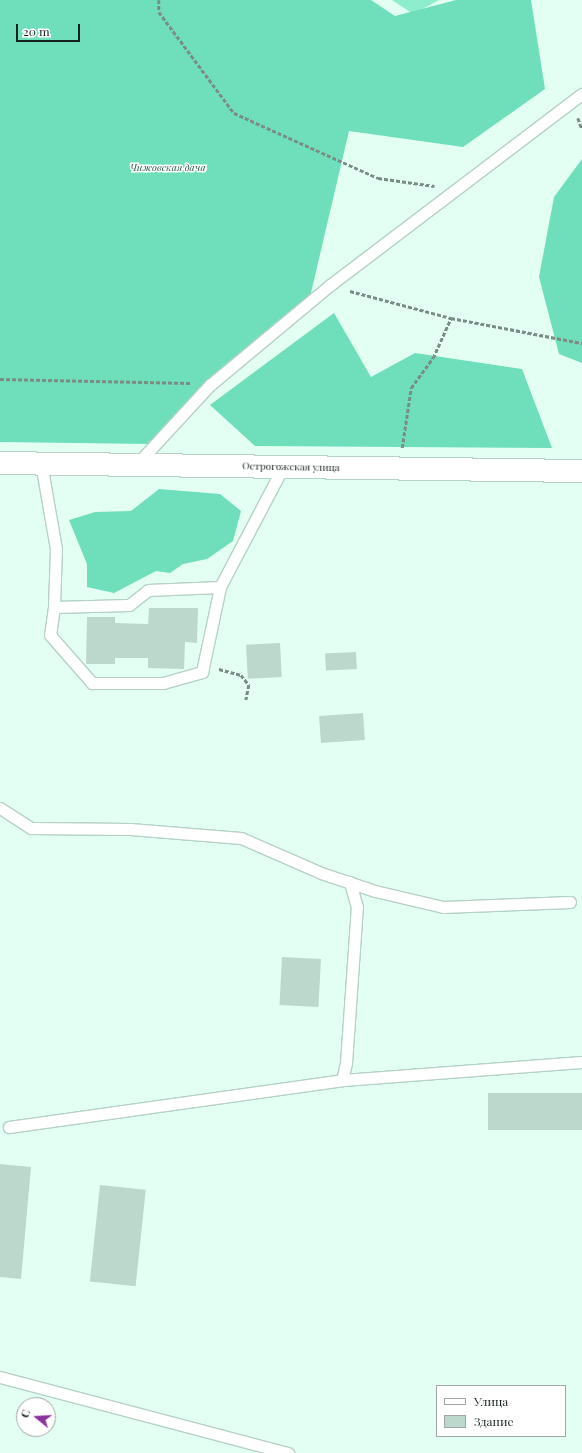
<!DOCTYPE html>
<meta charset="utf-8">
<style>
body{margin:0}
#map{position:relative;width:582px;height:1453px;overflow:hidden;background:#e3fff4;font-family:"Playfair Display",serif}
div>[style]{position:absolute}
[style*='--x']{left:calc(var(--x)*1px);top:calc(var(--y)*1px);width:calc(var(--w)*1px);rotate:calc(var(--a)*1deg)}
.green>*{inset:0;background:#8deecd}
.forest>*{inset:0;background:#6fdfbb}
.building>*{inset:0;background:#bcd7cc;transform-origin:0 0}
.path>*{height:2.5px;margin-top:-1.25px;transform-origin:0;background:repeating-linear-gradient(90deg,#7a8d85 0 4px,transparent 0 6px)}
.roads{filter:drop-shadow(1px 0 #b6d1c6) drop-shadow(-1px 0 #b6d1c6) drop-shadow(0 1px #b6d1c6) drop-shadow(0 -1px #b6d1c6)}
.lane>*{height:11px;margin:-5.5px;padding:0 5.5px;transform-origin:5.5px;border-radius:5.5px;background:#fff}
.secondary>*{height:22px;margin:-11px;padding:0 11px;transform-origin:11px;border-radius:11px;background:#fff}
span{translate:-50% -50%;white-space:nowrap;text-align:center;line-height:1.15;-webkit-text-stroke:3px #fff;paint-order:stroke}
.park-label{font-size:10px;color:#2c5b4c;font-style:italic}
.street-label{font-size:10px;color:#16201c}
.legend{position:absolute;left:436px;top:1385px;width:130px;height:52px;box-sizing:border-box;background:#fff;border:1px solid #a2a6a4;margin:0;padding:5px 7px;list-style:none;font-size:12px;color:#16201c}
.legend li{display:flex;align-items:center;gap:8px;height:20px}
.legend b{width:20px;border:1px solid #a2a6a4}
.north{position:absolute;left:16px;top:1397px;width:40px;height:40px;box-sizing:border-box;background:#fff;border:1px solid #a2a6a4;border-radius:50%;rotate:288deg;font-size:11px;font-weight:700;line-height:16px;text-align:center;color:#16201c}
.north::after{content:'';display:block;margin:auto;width:14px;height:18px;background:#8b329e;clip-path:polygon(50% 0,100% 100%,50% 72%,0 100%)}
.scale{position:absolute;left:16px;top:24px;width:64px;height:18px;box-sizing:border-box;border:2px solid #16201c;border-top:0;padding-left:5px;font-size:12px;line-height:14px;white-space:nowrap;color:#16201c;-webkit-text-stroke:3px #fff;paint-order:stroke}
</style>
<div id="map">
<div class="green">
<div style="clip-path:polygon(392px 0,439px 0,413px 14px)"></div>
</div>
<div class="forest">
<div style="clip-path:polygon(0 0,371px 0,395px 16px,456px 0,531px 0,545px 89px,463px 147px,349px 131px,310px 297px,189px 400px,148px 444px,0 442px)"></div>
<div style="clip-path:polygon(582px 159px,582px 363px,559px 354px,539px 277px,554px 197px)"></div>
<div style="clip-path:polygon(334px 313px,371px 377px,415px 353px,522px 369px,552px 448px,255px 446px,210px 405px)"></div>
<div style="clip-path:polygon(159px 489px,220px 494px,241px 511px,233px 541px,207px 559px,183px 564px,170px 573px,156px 571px,114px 593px,87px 587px,87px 564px,69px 520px,95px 512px,131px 511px)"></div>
</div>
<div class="building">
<div style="clip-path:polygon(149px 608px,198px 608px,197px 643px,185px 642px,184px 669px,148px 668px,148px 658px,115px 658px,115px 664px,86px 664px,87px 617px,115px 617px,115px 623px,148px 624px)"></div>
<div style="left:280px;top:643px;width:34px;height:34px;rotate:87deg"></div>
<div style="left:356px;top:652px;width:17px;height:31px;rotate:87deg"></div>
<div style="left:363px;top:713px;width:27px;height:44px;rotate:86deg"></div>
<div style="left:282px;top:957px;width:39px;height:48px;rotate:3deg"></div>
<div style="left:582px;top:1093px;width:37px;height:94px;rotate:90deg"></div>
<div style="clip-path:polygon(0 1164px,31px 1167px,21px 1279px,0 1277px)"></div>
<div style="left:100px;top:1185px;width:46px;height:97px;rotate:6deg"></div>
</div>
<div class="path">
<div style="--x:159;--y:0;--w:12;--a:90"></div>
<div style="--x:159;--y:12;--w:126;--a:53.4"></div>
<div style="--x:234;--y:113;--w:158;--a:24.3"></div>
<div style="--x:378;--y:178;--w:57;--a:8.1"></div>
<div style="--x:578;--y:118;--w:12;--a:70"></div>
<div style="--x:350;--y:291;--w:105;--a:15"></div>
<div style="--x:451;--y:318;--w:133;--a:10.8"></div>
<div style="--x:0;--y:379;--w:190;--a:1.2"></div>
<div style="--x:402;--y:448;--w:61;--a:-81.5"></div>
<div style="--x:411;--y:388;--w:37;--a:-54"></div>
<div style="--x:433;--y:358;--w:44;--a:-65.8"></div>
<div style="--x:219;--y:669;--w:23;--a:15"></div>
<div style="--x:241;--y:675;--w:13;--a:51"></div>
<div style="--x:249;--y:685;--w:15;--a:101"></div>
</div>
<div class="roads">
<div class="lane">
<div style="--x:41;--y:463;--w:87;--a:80.1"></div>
<div style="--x:56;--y:549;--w:58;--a:92"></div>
<div style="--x:54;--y:607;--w:75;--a:-1.5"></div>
<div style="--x:129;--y:605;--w:24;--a:-38"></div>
<div style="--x:148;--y:590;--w:72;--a:-2.4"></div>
<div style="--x:220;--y:587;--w:136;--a:-62.3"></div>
<div style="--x:137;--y:464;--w:108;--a:-47.3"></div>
<div style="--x:210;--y:385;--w:156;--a:-39.8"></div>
<div style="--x:330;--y:285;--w:316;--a:-37.2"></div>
<div style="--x:54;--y:607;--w:28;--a:98"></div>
<div style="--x:50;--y:635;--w:64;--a:48.8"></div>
<div style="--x:92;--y:683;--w:71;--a:0"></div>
<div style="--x:163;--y:683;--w:41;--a:-15.8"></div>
<div style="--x:202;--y:672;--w:87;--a:-78"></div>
<div style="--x:0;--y:808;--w:37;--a:33"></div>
<div style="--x:31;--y:828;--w:99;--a:0.6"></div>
<div style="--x:130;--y:829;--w:111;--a:4.6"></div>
<div style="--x:241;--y:838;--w:87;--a:23.6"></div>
<div style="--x:321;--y:873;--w:57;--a:18.4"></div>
<div style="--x:375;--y:891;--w:70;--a:13.2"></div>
<div style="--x:443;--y:907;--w:127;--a:-2.3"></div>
<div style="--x:342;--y:1080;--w:17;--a:-77"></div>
<div style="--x:346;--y:1063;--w:156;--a:-86"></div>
<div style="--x:357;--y:907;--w:26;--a:-106"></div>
<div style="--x:9;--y:1127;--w:336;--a:-8"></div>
<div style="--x:342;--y:1080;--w:241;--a:-4.3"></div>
<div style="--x:0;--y:1377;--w:298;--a:14.8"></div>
</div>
<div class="secondary">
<div style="--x:0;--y:463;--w:582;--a:0.79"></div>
</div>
</div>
<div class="park-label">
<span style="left:168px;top:168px">Чижовская дача</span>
</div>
<div class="street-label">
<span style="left:291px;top:467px;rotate:1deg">Острогожская улица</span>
</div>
<ul class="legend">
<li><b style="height:5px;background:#fff"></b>Улица</li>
<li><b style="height:11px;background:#bcd7cc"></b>Здание</li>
</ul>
<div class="north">С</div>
<div class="scale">20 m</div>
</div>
